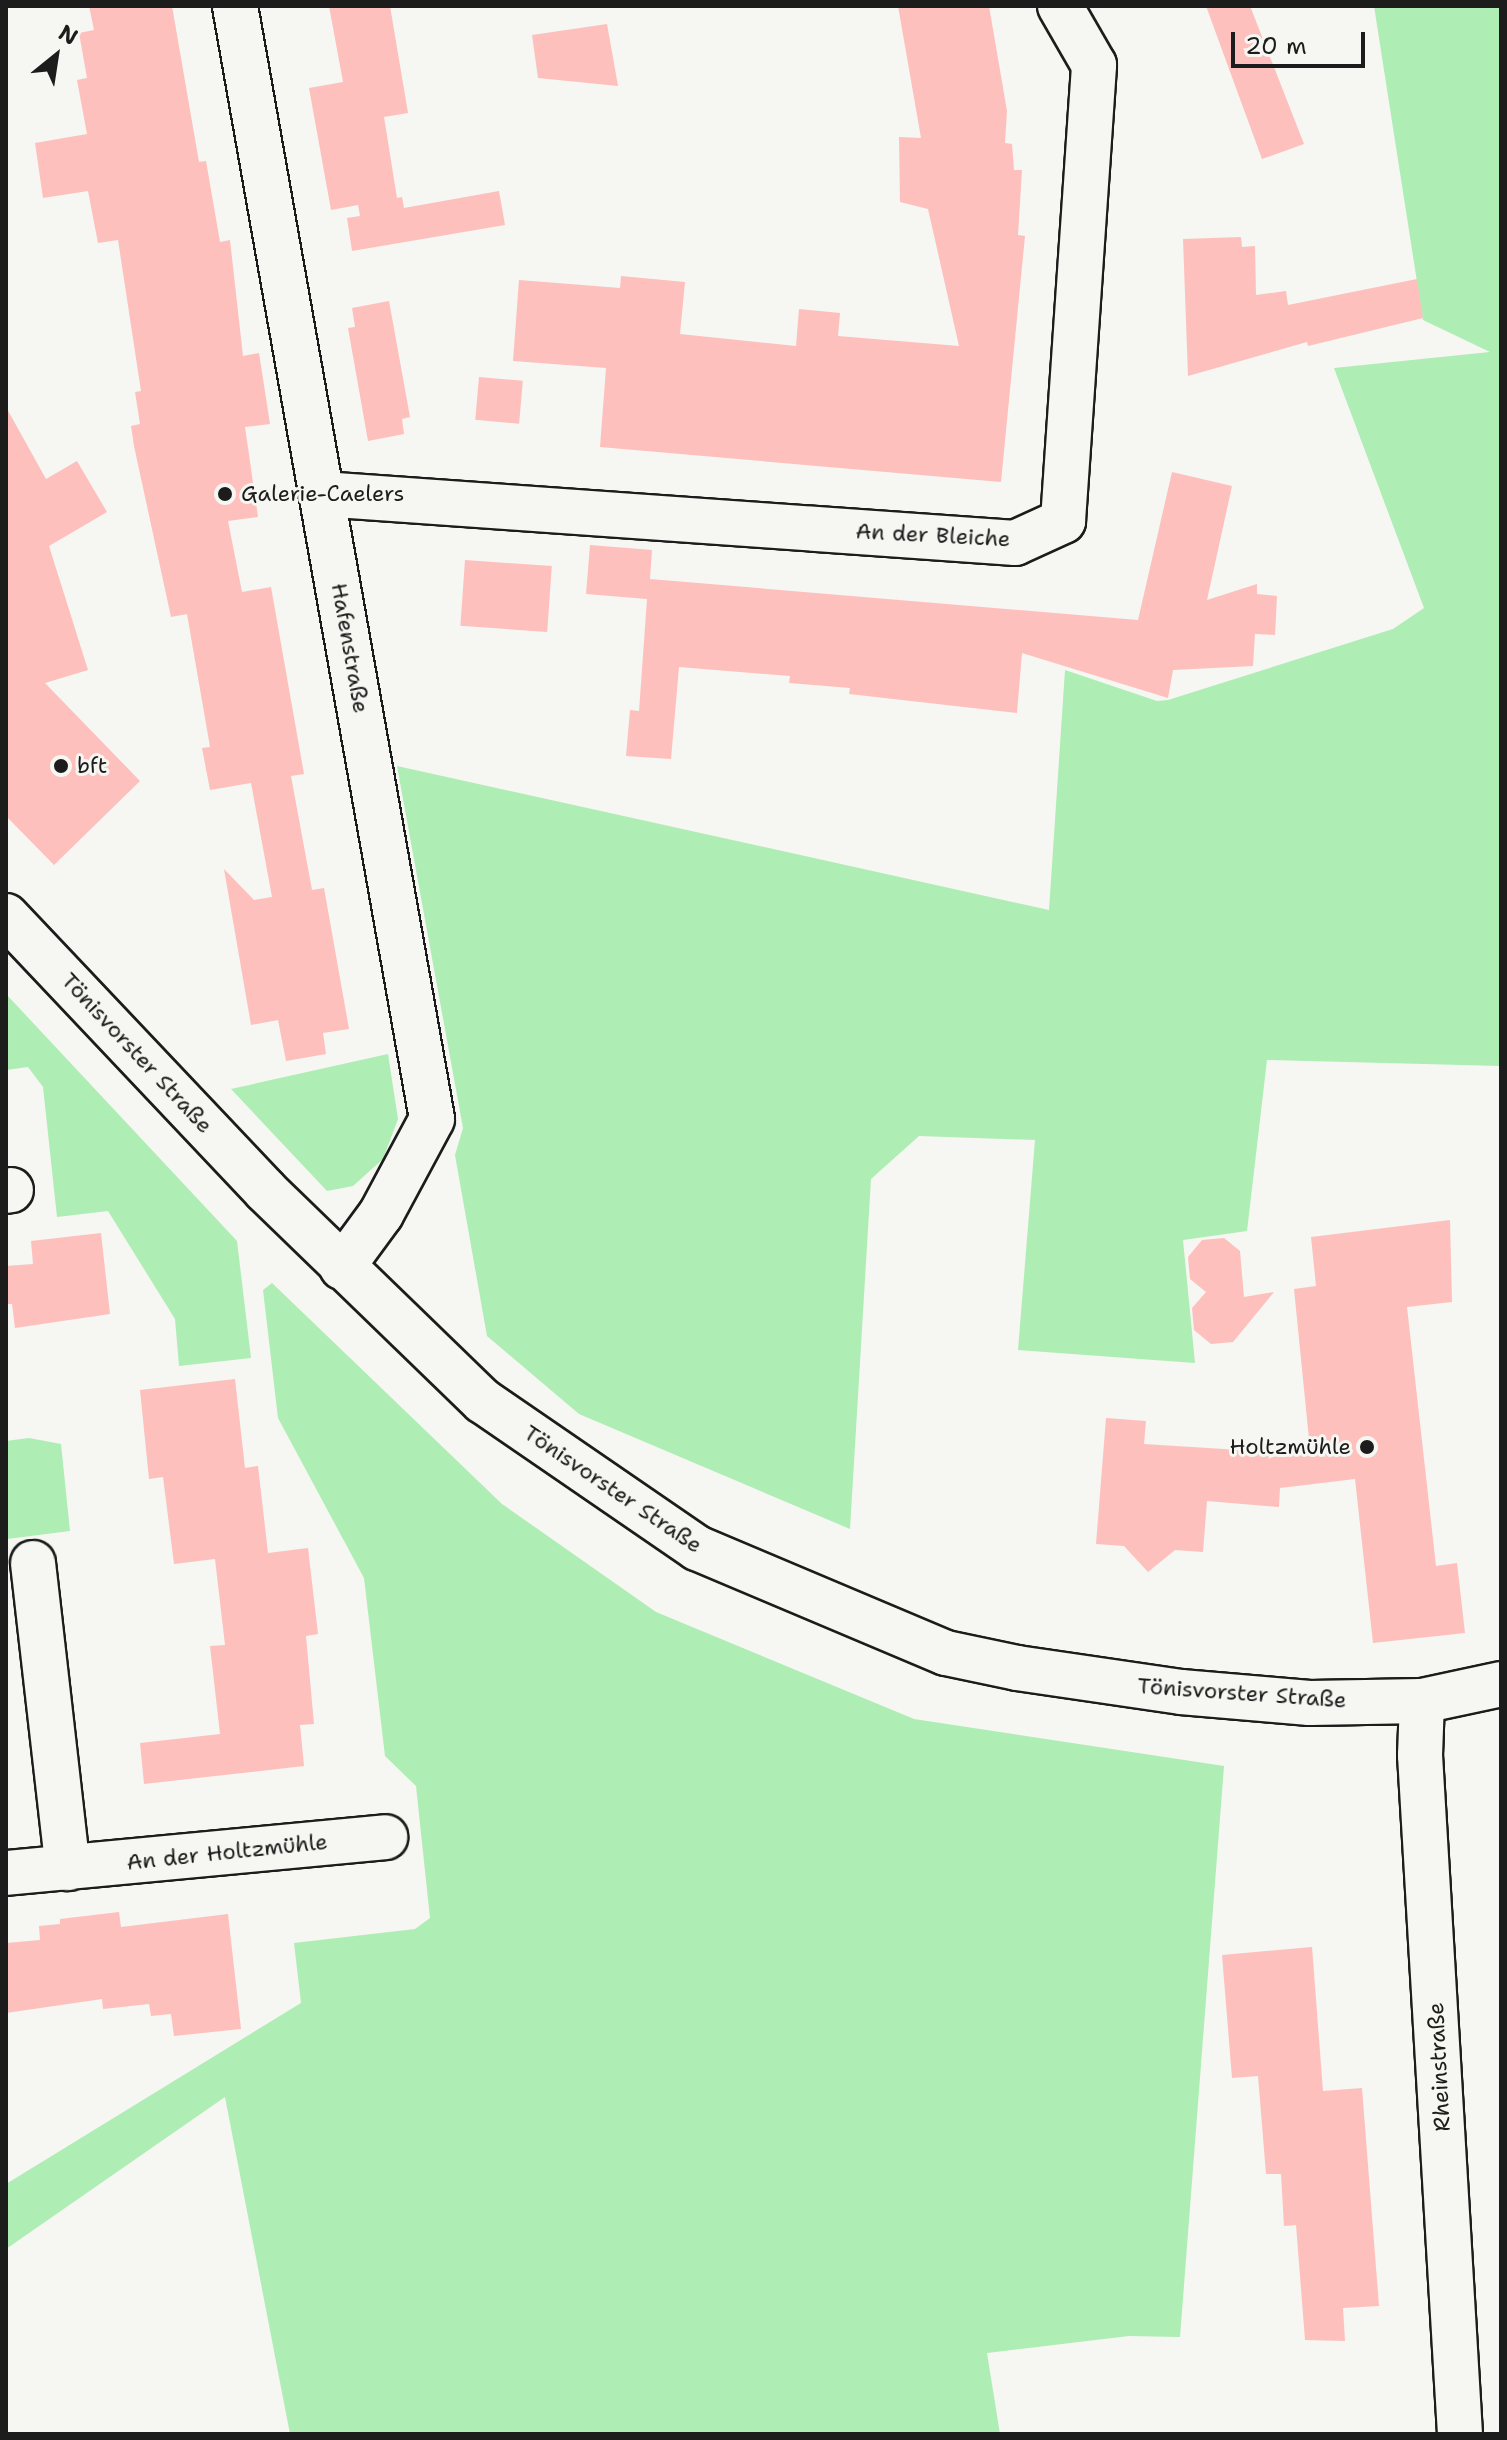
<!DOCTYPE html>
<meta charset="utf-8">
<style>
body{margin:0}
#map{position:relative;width:1507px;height:2440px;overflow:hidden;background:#f6f6f2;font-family:"Shantell Sans",sans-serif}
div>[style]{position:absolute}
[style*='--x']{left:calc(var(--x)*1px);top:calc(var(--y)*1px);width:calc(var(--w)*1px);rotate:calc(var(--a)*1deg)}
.green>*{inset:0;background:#aeedb4}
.building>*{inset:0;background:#fdc0bd;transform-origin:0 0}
.roads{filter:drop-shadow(2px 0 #1c1c1c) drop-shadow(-2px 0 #1c1c1c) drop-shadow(0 2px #1c1c1c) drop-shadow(0 -2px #1c1c1c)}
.street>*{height:44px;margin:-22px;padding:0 22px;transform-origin:22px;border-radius:22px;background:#f6f6f2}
.secondary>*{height:44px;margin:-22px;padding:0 22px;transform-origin:22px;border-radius:22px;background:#f6f6f2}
.dots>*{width:22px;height:22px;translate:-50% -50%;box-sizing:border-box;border:4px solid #f6f6f2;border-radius:50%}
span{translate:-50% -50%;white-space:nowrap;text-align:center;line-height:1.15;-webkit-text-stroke:6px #f6f6f2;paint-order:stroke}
.poi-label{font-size:22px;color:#1c1c1c}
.left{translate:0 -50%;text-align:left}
.right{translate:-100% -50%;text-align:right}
.street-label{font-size:22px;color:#1c1c1c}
.frame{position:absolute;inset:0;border:8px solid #1c1c1c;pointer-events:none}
.north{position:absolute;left:16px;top:16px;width:80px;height:80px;-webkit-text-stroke:6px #f6f6f2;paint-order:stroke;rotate:30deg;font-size:22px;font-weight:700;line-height:32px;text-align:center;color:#1c1c1c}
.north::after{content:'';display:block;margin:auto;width:28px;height:36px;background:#1c1c1c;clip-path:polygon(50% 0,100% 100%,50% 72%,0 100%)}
.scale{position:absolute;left:1231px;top:32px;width:134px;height:36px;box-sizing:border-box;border:4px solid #1c1c1c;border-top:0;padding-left:10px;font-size:24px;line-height:28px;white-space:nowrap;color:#1c1c1c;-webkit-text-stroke:6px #f6f6f2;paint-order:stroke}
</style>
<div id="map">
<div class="green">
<div style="clip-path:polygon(1374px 6px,1501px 6px,1501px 1066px,1267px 1060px,1247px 1231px,1183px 1240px,1195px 1363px,1018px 1350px,1035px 1140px,919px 1136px,871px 1179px,850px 1529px,579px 1414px,487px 1336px,455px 1155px,463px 1128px,397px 766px,1049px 910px,1065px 670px,1157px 701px,1168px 700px,1393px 629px,1424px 608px,1334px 368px,1490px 352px,1423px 320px)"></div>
<div style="clip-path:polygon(6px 994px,237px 1241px,251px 1358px,179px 1366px,175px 1319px,108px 1211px,57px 1217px,43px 1087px,28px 1067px,6px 1070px)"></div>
<div style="clip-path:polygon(388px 1054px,398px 1119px,383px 1159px,353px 1186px,327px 1191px,231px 1089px)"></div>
<div style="clip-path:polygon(272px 1283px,502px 1504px,656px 1612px,914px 1719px,1224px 1766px,1180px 2337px,1129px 2336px,987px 2353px,1000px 2434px,290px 2434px,225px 2097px,6px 2249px,6px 2184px,301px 2003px,294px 1943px,415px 1929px,430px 1918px,416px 1786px,385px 1756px,364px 1578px,278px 1418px,263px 1290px)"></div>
<div style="clip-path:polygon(29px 1438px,61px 1444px,70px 1531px,7px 1539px,6px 1441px)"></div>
</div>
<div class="building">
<div style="clip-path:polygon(89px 6px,172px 6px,199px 162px,206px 161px,220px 242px,230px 240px,243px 356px,259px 353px,270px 424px,245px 427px,258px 517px,228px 521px,242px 592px,271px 587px,304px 774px,291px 776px,312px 890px,324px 888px,349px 1029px,323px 1033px,326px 1054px,286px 1061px,278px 1020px,251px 1025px,224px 869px,254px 900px,272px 897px,251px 783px,210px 790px,202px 748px,210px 747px,187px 614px,171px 617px,134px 446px,131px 426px,140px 424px,135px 392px,141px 391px,118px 240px,98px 243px,88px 191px,43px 198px,35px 143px,87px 134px,77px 80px,87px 78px,79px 33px,94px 30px)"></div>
<div style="clip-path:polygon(329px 6px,390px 6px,408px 113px,384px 117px,397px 198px,402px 197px,404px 208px,499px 191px,505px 225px,352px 251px,347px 218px,360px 216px,358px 205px,331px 210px,309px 88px,343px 82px)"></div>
<div style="clip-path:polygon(898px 6px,989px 6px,1007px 111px,1005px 143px,1012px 144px,1014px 170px,1022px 170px,1018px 235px,1025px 236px,1001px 482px,600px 447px,606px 368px,513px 361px,519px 280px,620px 288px,621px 276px,685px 282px,680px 334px,796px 346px,799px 309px,840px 313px,838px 336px,959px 346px,928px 209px,900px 202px,899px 137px,921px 138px)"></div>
<div style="clip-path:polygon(1206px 6px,1250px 6px,1304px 144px,1262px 159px)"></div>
<div style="clip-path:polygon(607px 24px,618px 86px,538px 78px,532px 35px)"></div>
<div style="clip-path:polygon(1241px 237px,1242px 247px,1255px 246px,1256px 295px,1286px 291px,1288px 305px,1417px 279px,1423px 318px,1308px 346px,1307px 342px,1188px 376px,1183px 239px)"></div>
<div style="clip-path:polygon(389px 301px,410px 417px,402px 419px,404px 434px,368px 441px,348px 328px,355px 327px,352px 308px)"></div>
<div style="left:479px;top:377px;width:44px;height:43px;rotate:5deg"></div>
<div style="clip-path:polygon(6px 407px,46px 479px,77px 461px,107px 512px,49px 546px,88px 670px,45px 683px,140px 781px,54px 865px,6px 816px)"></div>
<div style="clip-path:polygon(1172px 472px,1232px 486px,1207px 600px,1257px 584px,1257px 594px,1277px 596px,1275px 635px,1255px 634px,1253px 666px,1173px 670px,1168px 698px,1022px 653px,1017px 713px,849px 694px,850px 688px,789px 683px,790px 676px,679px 667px,671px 759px,626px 756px,630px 710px,639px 711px,647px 599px,586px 594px,590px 545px,652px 550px,650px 579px,1138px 620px)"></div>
<div style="left:465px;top:560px;width:87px;height:66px;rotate:4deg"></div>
<div style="clip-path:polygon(1450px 1220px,1452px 1302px,1407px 1307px,1436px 1566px,1457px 1563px,1465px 1633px,1373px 1643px,1355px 1479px,1280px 1488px,1279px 1507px,1207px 1501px,1203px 1552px,1175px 1550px,1148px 1572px,1124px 1546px,1096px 1544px,1106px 1418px,1146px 1421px,1144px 1444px,1272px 1452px,1310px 1449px,1294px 1289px,1316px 1286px,1311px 1237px)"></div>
<div style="clip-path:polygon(101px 1233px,110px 1314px,15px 1328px,12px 1304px,6px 1304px,6px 1266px,33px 1264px,31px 1241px)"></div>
<div style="clip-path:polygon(1224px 1238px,1240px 1251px,1244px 1297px,1274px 1292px,1233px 1342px,1211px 1344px,1194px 1330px,1192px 1308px,1206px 1292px,1190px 1279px,1188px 1257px,1202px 1240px)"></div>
<div style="clip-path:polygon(235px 1379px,245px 1468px,258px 1466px,268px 1553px,308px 1548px,318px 1634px,306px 1636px,314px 1724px,300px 1725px,304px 1766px,144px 1784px,140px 1743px,220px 1734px,210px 1646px,225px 1645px,215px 1559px,174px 1564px,163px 1477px,149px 1479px,140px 1390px)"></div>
<div style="clip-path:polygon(119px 1912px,121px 1927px,228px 1914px,241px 2029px,174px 2036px,171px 2014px,151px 2016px,149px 2004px,103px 2009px,102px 1999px,6px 2013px,6px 1943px,40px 1940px,39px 1926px,60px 1924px,60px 1919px)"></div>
<div style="clip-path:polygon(1312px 1947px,1323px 2091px,1362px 2088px,1379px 2306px,1343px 2308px,1345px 2341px,1305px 2340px,1296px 2225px,1284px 2226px,1281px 2174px,1266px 2174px,1258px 2076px,1232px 2078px,1222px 1955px)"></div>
</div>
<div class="roads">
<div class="street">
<div style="--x:235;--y:6;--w:1130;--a:79.96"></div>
<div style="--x:432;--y:1119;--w:108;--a:118.2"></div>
<div style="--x:381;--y:1214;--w:66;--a:126.3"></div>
<div style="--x:322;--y:494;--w:695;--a:4.04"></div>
<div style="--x:1015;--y:543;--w:53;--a:-24.6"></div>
<div style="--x:1063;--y:521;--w:457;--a:-86.1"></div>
<div style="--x:1094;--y:65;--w:68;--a:-120"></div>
<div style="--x:6;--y:1191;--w:5;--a:-11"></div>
<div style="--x:33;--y:1563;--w:307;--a:83.5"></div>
<div style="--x:6;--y:1873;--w:381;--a:-5.4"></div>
</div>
<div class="secondary">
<div style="--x:6;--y:916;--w:378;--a:46.6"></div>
<div style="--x:266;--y:1191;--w:302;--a:44.1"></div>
<div style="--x:483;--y:1401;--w:260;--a:34.5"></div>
<div style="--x:697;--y:1548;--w:270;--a:22.9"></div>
<div style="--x:946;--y:1653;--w:73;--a:11.9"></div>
<div style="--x:1017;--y:1668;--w:166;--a:8.3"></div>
<div style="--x:1181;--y:1692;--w:129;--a:4.9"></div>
<div style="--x:1310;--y:1703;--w:112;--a:-1"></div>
<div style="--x:1422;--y:1701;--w:81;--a:-12.1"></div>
<div style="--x:1422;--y:1701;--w:54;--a:92.1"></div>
<div style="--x:1420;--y:1755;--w:680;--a:86.63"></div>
</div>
</div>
<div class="dots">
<div style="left:225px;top:494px;background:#1c1c1c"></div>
<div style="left:61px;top:766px;background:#1c1c1c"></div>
<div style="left:1367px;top:1447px;background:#1c1c1c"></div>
</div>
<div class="poi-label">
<span class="left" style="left:241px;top:494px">Galerie-Caelers</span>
<span class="left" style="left:77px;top:766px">bft</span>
<span class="right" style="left:1351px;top:1447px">Holtzmühle</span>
</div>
<div class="street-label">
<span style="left:933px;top:535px;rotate:3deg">An der Bleiche</span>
<span style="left:350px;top:648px;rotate:80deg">Hafenstraße</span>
<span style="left:137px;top:1053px;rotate:47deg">Tönisvorster Straße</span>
<span style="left:613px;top:1489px;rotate:34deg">Tönisvorster Straße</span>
<span style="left:1242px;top:1693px;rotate:4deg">Tönisvorster Straße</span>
<span style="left:227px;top:1852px;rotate:-6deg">An der Holtzmühle</span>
<span style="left:1439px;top:2067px;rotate:-93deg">Rheinstraße</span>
</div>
<div class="frame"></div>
<div class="north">N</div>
<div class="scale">20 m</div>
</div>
